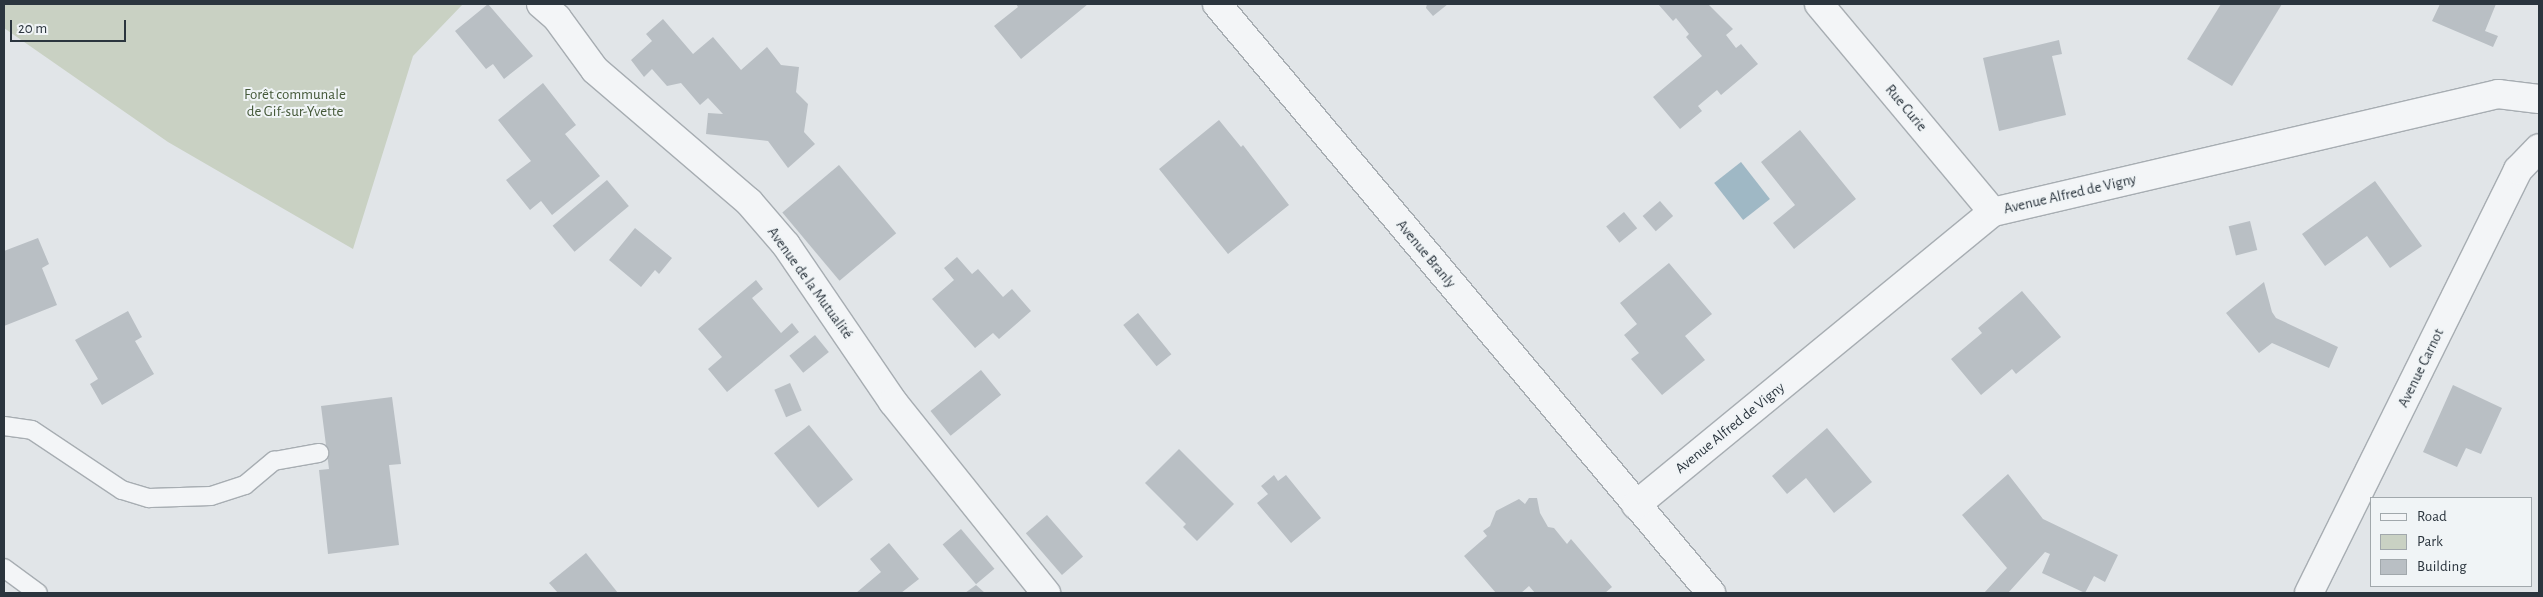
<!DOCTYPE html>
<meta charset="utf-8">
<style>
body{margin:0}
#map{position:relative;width:2543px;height:597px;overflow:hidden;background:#e1e5e8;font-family:"Alegreya Sans",sans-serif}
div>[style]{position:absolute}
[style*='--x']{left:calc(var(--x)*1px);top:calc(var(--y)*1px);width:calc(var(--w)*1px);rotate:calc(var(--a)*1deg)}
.green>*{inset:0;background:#c9d1c3}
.water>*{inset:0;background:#9fb8c5;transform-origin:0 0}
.building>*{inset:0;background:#b9bfc4;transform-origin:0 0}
.roads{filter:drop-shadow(1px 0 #a7adb2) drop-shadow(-1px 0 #a7adb2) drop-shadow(0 1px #a7adb2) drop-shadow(0 -1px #a7adb2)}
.lane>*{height:18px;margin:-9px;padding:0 9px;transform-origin:9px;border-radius:9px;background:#f3f5f7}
.street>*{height:28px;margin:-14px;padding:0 14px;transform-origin:14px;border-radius:14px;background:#f3f5f7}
span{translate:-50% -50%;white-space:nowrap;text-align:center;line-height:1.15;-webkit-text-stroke:4px #f0f4f6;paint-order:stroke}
.park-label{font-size:15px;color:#455939}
.street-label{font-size:15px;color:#2b353e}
.frame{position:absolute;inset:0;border:5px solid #2b353e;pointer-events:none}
.legend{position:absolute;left:2370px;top:497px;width:162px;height:90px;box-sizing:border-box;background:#f0f4f6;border:1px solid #a1a8ac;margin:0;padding:6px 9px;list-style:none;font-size:15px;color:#2b353e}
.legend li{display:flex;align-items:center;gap:10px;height:25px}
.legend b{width:25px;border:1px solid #a1a8ac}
.scale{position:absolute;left:10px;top:20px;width:116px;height:22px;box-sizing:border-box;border:2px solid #2b353e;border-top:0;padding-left:6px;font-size:15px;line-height:18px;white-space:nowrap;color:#2b353e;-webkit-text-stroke:4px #f0f4f6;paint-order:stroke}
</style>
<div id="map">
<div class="green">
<div style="clip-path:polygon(4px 4px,463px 4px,413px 56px,353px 249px,168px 142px,4px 28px)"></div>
</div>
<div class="water">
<div style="left:1741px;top:162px;width:47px;height:34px;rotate:52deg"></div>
</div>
<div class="building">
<div style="clip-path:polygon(488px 4px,533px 56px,504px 79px,493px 64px,486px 69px,455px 31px)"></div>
<div style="clip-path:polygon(1016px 4px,1088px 4px,1021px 59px,994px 26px,1018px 7px)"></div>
<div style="clip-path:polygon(1427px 4px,1448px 4px,1433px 16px,1426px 8px)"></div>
<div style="clip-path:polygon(1658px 4px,1708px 4px,1733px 29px,1726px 35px,1736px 48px,1741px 44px,1758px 64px,1721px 95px,1717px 90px,1698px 106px,1702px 111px,1680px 129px,1653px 97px,1702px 56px,1686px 37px,1689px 34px,1676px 18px,1673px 21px)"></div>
<div style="clip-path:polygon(2221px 4px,2282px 4px,2232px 86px,2187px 59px)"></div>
<div style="clip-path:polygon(2440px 4px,2496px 4px,2485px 31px,2498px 36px,2493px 47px,2432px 21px)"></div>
<div style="clip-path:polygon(663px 19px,693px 54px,713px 37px,741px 70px,767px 47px,781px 65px,799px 67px,796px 92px,808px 104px,804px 132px,815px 144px,788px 168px,768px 141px,706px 134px,708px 113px,723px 114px,708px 98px,700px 105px,681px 83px,667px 86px,652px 69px,644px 77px,631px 60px,652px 41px,646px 34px)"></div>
<div style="clip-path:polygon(2059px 40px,2062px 54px,2052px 56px,2066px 115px,1999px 131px,1983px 58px)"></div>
<div style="clip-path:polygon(543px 83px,576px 125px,565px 134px,600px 176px,552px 215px,541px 201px,530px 210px,506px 180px,531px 161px,498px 120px)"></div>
<div style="clip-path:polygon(1219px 120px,1241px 147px,1243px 145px,1289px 205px,1228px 254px,1159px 169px)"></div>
<div style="clip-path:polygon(1800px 130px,1856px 199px,1794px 249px,1773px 223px,1795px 205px,1761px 162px)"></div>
<div style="left:839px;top:165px;width:89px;height:74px;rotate:50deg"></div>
<div style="left:607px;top:180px;width:34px;height:71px;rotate:50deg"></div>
<div style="clip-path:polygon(2375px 181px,2422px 246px,2390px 268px,2367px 236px,2325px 266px,2302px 234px)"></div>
<div style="left:1660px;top:201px;width:20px;height:23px;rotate:49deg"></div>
<div style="left:1624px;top:212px;width:21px;height:23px;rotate:51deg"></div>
<div style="left:2250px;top:221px;width:30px;height:22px;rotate:76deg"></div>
<div style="clip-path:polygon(635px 228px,672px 258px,659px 274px,655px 270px,641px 287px,609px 260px)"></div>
<div style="clip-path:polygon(38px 238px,49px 264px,42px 268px,57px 305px,4px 326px,4px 251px)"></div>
<div style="clip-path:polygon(957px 257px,972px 274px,978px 269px,1003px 297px,1012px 289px,1031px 311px,999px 339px,993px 333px,975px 348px,932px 299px,954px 280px,944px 268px)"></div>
<div style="clip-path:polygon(1669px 263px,1712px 314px,1685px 336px,1705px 360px,1662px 395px,1631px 359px,1639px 353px,1624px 335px,1637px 324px,1620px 303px)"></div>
<div style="clip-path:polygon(756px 280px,763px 289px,752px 298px,781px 333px,792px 323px,799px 332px,727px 392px,708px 369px,722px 357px,698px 329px)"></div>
<div style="clip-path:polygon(2264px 282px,2272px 312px,2276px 318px,2338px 347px,2329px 368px,2272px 343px,2259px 353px,2226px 313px)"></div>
<div style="clip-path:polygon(2022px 291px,2061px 337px,2016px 374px,2012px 369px,1981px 395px,1951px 359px,1982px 333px,1978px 328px)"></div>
<div style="clip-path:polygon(128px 311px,142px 337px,135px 341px,154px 374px,102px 405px,90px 384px,98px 379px,75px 340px)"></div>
<div style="left:1138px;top:313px;width:53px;height:19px;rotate:51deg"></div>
<div style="left:815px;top:335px;width:22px;height:33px;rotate:51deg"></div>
<div style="left:981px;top:370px;width:32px;height:65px;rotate:51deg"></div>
<div style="left:790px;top:383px;width:30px;height:17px;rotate:67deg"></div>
<div style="clip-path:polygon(2453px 385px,2502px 408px,2481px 454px,2466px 448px,2457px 467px,2423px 452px)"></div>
<div style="clip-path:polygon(392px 397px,401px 464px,389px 465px,399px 545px,328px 554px,319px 470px,329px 469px,321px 406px)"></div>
<div style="left:809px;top:425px;width:70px;height:45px;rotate:51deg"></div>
<div style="clip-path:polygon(1827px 428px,1872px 482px,1834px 513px,1806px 478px,1787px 494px,1772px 476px)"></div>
<div style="clip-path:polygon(1179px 449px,1234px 504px,1197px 541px,1183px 527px,1186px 524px,1145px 483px)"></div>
<div style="clip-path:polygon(2008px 474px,2043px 519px,2118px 555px,2105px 582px,2094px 576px,2085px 593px,2042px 573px,2050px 554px,2045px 552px,2008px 593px,1984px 593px,2007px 568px,1962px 515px)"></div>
<div style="clip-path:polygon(1274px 475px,1278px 481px,1286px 475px,1321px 518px,1291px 543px,1257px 503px,1268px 494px,1261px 486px)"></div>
<div style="clip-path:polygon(1529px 498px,1537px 498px,1540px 513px,1548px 527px,1554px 528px,1567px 544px,1571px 539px,1612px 587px,1605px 593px,1535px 593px,1529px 586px,1521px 593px,1496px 593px,1464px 556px,1487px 536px,1483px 531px,1490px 526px,1496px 511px,1519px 499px,1525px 504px)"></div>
<div style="left:1047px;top:515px;width:55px;height:28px;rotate:49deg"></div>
<div style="left:961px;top:529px;width:52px;height:24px;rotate:50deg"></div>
<div style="clip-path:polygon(889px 543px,919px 579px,901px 593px,856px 593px,881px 572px,870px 559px)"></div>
<div style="clip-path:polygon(586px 553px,618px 593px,558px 593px,549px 583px)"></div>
<div style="clip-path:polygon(976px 585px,985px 593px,965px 593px)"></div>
</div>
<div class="roads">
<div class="lane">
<div style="--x:4;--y:426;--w:28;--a:8"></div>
<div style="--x:32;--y:430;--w:108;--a:33.7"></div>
<div style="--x:122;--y:490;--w:28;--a:17"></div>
<div style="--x:149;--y:498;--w:62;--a:-1.8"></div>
<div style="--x:211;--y:496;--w:36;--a:-18"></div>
<div style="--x:245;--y:485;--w:38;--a:-40"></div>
<div style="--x:274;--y:461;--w:46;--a:-10.1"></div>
<div style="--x:4;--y:568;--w:42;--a:36.3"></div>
</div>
<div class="street">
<div style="--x:541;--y:4;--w:21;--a:41"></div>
<div style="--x:557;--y:18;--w:64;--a:53.8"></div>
<div style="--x:595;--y:70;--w:203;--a:40.6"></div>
<div style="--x:749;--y:202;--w:57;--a:49.3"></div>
<div style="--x:786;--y:245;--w:190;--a:55.7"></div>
<div style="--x:893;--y:402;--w:245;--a:51.3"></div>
<div style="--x:1217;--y:4;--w:769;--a:50.01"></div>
<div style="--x:1819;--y:4;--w:271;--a:50.1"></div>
<div style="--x:1636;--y:505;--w:462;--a:-39.4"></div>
<div style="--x:1993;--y:212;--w:519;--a:-13.15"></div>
<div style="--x:2498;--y:94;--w:41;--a:7"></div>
<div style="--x:2309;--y:593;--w:472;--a:-63.7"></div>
<div style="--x:2518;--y:170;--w:30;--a:-46"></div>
</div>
</div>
<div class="park-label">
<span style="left:295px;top:103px">Forêt communale<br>de Gif-sur-Yvette</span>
</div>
<div class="street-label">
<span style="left:1906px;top:108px;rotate:50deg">Rue Curie</span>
<span style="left:2070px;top:194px;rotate:-13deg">Avenue Alfred de Vigny</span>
<span style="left:1426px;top:254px;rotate:50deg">Avenue Branly</span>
<span style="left:810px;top:283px;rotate:54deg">Avenue de la Mutualité</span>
<span style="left:2421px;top:368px;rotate:-64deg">Avenue Carnot</span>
<span style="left:1730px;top:428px;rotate:-39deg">Avenue Alfred de Vigny</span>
</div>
<div class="frame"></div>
<ul class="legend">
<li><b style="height:6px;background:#f3f5f7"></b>Road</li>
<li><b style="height:14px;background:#c9d1c3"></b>Park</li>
<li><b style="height:14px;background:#b9bfc4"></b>Building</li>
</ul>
<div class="scale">20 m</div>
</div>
